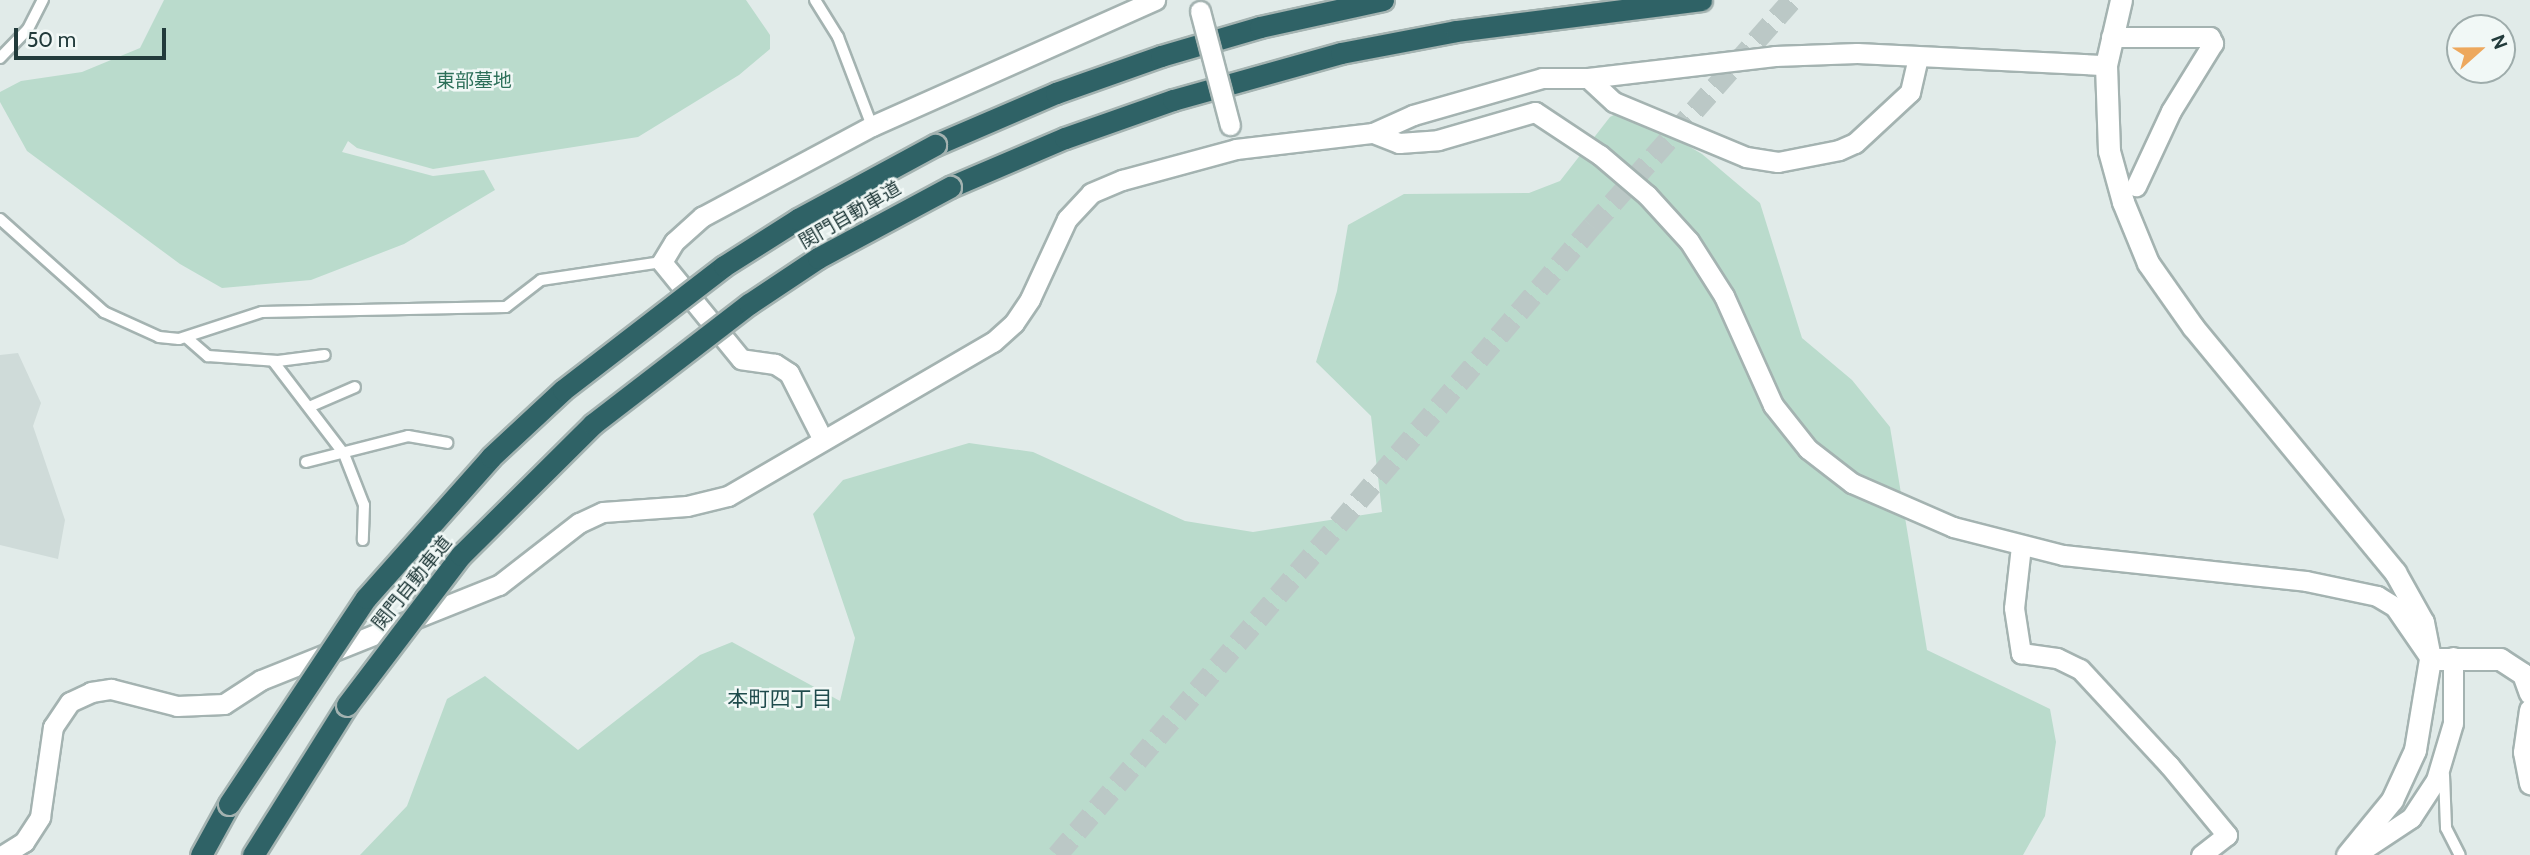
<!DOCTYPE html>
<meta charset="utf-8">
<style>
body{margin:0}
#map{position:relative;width:2530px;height:855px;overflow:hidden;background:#e1ebe9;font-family:Cabin,"Noto Sans JP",sans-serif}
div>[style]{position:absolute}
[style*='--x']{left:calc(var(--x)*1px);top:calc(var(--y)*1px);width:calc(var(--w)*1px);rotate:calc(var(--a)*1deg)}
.built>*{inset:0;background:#cfdbd9}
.green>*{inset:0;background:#badbcc}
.highway-tunnel>*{height:21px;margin-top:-10.5px;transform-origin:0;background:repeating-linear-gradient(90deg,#bbc8c6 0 21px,transparent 0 31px)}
.roads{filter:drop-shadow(2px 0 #a4b3b1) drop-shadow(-2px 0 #a4b3b1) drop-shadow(0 2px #a4b3b1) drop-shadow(0 -2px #a4b3b1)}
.lane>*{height:10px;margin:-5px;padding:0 5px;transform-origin:5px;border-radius:5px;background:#fff}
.street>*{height:19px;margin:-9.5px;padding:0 9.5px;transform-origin:9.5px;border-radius:9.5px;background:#fff}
.secondary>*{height:21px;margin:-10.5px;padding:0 10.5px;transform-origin:10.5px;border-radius:10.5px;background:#fff}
.highway>*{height:21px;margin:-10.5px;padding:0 10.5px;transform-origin:10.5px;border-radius:10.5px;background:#2f6266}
.bridges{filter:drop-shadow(2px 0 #a4b3b1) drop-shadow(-2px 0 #a4b3b1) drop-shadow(0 2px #a4b3b1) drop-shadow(0 -2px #a4b3b1)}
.street-bridge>*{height:19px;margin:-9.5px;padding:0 9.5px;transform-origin:9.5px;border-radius:9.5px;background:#fff}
.highway-bridge>*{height:21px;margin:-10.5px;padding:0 10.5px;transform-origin:10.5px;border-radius:10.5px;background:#2f6266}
span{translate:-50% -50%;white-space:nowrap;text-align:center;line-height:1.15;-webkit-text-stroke:5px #f1f8f6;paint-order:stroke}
.park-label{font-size:19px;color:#2e705a}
.street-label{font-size:19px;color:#223b3b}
.neighbourhood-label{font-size:21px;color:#1f4b4c}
.north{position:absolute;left:2446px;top:14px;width:70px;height:70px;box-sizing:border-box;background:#f1f8f6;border:2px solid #9eacab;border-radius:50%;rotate:69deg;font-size:19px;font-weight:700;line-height:28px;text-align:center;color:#223b3b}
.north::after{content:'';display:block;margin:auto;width:24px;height:32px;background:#eda85d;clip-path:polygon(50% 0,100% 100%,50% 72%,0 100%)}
.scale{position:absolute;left:14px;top:28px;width:152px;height:32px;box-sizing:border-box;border:4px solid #223b3b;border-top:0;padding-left:9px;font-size:21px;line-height:24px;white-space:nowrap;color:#223b3b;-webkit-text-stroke:5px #f1f8f6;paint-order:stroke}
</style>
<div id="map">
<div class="built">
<div style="clip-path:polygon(18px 353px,41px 403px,33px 426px,65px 520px,58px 559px,0 545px,0 355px)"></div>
</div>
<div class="green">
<div style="clip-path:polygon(164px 0,746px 0,770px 35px,770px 49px,739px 75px,638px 137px,433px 169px,357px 148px,348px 141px,342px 152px,433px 176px,484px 170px,495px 190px,404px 244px,311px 280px,222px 288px,180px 264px,27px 151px,0 102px,0 92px,21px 81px,82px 72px,140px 48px)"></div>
<div style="clip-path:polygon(1625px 109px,1702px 154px,1760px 203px,1802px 338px,1852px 380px,1890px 427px,1927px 650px,2050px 709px,2056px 742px,2045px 816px,2023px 855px,360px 855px,407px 806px,447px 699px,485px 676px,578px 750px,700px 655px,732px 642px,840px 701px,855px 638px,813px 514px,843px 480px,969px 443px,1033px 452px,1185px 521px,1253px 532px,1382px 512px,1371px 416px,1316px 362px,1337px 291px,1348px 225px,1404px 194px,1529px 193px,1560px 181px,1610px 117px)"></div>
</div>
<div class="highway-tunnel">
<div style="--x:1057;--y:855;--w:826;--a:-49.62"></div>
<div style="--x:1592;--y:226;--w:302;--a:-48.5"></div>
</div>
<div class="roads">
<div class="lane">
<div style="--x:815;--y:0;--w:44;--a:58.1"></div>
<div style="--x:838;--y:37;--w:95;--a:69.1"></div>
<div style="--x:0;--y:58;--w:40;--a:-46"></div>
<div style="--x:28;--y:29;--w:33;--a:-63"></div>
<div style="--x:0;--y:219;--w:140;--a:41.8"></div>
<div style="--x:104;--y:312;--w:60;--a:24.4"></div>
<div style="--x:159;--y:337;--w:20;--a:6"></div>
<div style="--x:179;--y:339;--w:87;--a:-18"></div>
<div style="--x:262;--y:312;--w:244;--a:-1.2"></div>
<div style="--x:506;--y:307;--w:44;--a:-37.6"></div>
<div style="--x:541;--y:280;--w:122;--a:-8.5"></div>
<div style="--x:187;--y:338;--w:28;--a:41"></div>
<div style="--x:208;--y:356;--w:70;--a:4.1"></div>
<div style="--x:278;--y:361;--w:47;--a:-7.3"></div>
<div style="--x:273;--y:361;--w:117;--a:52.6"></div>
<div style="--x:344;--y:454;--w:55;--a:68.6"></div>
<div style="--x:364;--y:505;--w:35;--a:92"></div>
<div style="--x:309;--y:407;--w:50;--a:-23.5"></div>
<div style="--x:306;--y:462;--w:105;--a:-14.3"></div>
<div style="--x:408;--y:436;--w:40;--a:10"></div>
<div style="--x:2444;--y:775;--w:53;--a:87.8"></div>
<div style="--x:2446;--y:828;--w:30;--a:63"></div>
</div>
<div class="street">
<div style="--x:2111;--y:37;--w:99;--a:0"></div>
<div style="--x:2210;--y:37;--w:7;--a:63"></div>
<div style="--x:2213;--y:43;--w:80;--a:121.7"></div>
<div style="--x:2171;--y:111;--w:83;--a:115"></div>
<div style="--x:1588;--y:78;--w:35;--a:43"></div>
<div style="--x:1614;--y:102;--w:143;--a:22.6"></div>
<div style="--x:1746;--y:157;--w:32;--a:9"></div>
<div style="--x:1778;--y:162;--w:62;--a:-11.1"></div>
<div style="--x:1839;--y:150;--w:17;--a:-24"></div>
<div style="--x:1855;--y:143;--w:75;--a:-42.8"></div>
<div style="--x:1910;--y:92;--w:35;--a:-77"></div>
<div style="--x:1373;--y:133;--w:28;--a:21"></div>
<div style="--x:1399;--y:143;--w:39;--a:-4"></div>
<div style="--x:1438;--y:140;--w:101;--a:-16.1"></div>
<div style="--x:1535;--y:112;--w:78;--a:33.5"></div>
<div style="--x:1600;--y:155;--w:62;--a:40.4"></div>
<div style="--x:1647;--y:195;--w:62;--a:47.6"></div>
<div style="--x:1689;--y:241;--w:65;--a:57.5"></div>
<div style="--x:1724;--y:296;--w:120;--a:65.8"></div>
<div style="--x:1773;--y:405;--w:56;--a:51.5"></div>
<div style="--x:1808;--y:449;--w:56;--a:37.7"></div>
<div style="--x:1852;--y:483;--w:110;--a:23.5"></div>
<div style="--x:1953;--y:527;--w:114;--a:14.3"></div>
<div style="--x:2063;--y:555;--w:244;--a:6.1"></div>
<div style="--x:2306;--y:581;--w:73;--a:11.9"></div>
<div style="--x:2377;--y:596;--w:21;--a:31"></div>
<div style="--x:2395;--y:607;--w:62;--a:55.5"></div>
<div style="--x:823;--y:440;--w:75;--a:-116.9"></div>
<div style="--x:789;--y:373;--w:17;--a:-147"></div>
<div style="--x:775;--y:364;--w:34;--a:-172"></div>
<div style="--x:741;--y:359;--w:125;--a:-129.2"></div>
<div style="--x:662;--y:262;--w:23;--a:-59"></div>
<div style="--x:674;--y:242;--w:38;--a:-42"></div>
<div style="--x:702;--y:217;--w:193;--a:-28.2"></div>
<div style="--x:872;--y:126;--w:310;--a:-24"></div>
<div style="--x:2021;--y:546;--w:62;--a:96.4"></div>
<div style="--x:2014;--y:608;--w:46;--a:81.2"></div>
<div style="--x:2021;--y:653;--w:36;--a:8"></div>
<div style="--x:2057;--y:658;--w:25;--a:26"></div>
<div style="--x:2080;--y:669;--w:131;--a:47.2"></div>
<div style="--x:2169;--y:765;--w:91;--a:50.4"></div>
<div style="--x:2227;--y:835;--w:33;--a:142"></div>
<div style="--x:3;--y:855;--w:25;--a:-32"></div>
<div style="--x:24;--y:842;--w:30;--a:-57"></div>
<div style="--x:40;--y:817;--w:91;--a:-81.8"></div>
<div style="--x:53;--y:727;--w:30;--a:-56"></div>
<div style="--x:70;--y:702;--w:23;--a:-25"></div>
<div style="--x:91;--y:692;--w:20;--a:-9"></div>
<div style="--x:111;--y:689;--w:68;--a:14.4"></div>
<div style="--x:177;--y:706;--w:47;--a:-2.4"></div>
<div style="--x:224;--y:704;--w:44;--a:-33"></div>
<div style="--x:261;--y:680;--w:256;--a:-21.8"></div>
<div style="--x:499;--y:585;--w:101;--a:-37.8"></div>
<div style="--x:579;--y:523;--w:26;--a:-25"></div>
<div style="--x:603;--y:512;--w:84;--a:-4.1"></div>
<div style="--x:687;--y:506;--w:42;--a:-13.7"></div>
<div style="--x:728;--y:496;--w:306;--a:-30.2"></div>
<div style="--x:993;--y:342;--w:28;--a:-42"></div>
<div style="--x:1014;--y:323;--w:29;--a:-56"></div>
<div style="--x:1030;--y:299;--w:88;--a:-65.2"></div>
<div style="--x:1067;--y:219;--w:35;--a:-47"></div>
<div style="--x:1091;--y:193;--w:34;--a:-23"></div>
<div style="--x:1122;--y:180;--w:118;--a:-15.2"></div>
<div style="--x:1236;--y:149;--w:138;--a:-6.7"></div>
<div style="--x:1373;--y:133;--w:44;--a:-24.2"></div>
<div style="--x:1413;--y:115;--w:134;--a:-16"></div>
<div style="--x:1542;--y:78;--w:46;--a:0"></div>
<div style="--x:1588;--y:78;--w:188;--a:-6.7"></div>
<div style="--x:1775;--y:56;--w:82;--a:-2.1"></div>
<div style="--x:1857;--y:53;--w:249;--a:2.8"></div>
<div style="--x:2355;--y:855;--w:67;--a:-33.5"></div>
<div style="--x:2411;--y:818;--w:45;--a:-56.7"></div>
<div style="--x:2436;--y:780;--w:59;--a:-73.4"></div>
<div style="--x:2453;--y:723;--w:66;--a:-90"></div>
</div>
<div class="secondary">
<div style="--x:2121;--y:0;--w:67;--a:103"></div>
<div style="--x:2106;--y:65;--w:86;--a:88"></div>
<div style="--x:2109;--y:151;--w:53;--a:74.6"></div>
<div style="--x:2123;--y:202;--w:66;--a:67.7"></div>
<div style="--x:2148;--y:263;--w:78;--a:54.9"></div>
<div style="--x:2193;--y:327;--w:318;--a:50.5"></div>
<div style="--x:2395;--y:572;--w:57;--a:60.8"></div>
<div style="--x:2423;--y:622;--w:38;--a:79"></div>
<div style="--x:2430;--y:659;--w:92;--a:99.4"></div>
<div style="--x:2415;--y:750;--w:55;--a:114.7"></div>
<div style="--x:2392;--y:800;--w:71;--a:129.3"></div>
<div style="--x:2430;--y:659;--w:70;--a:0"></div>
<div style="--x:2500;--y:659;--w:27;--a:33"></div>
<div style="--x:2523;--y:674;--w:20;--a:70"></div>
<div style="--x:2530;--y:710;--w:42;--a:98.1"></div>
<div style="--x:2524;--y:752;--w:32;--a:79"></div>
</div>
<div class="highway">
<div style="--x:935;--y:145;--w:132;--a:-23.3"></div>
<div style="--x:1056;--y:93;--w:111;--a:-19.4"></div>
<div style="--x:1161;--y:56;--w:103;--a:-16.3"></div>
<div style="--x:1260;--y:27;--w:126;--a:-12.4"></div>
<div style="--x:950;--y:187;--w:125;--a:-23.1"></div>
<div style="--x:1065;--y:138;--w:114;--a:-19.4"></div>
<div style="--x:1173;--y:100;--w:174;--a:-15.6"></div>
<div style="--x:1341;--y:53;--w:117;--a:-10.8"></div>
<div style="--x:1456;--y:31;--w:247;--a:-7.2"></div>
<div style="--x:201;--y:855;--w:58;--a:-61.2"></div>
<div style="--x:253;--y:855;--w:177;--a:-57.9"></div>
</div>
</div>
<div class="bridges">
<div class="street-bridge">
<div style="--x:1200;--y:11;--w:118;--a:75.3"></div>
</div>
<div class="highway-bridge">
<div style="--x:347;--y:705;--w:188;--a:-52.8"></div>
<div style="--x:461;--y:555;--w:186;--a:-44.8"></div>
<div style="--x:593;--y:424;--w:197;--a:-37.6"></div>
<div style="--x:749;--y:304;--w:83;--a:-33.7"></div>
<div style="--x:818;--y:258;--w:150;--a:-28.3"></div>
<div style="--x:229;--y:804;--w:247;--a:-56.4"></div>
<div style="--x:366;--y:598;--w:188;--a:-48.4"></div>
<div style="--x:491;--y:457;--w:98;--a:-42.9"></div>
<div style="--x:563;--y:390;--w:203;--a:-37.6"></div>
<div style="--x:724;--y:266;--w:88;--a:-32.4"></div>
<div style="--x:798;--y:219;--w:156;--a:-28.4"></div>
</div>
</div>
<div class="park-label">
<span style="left:474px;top:81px">東部墓地</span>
</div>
<div class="street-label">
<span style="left:850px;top:215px;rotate:-30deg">関門自動車道</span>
<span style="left:412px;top:583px;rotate:-51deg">関門自動車道</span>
</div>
<div class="neighbourhood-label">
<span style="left:780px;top:699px">本町四丁目</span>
</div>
<div class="north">N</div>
<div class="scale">50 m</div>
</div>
